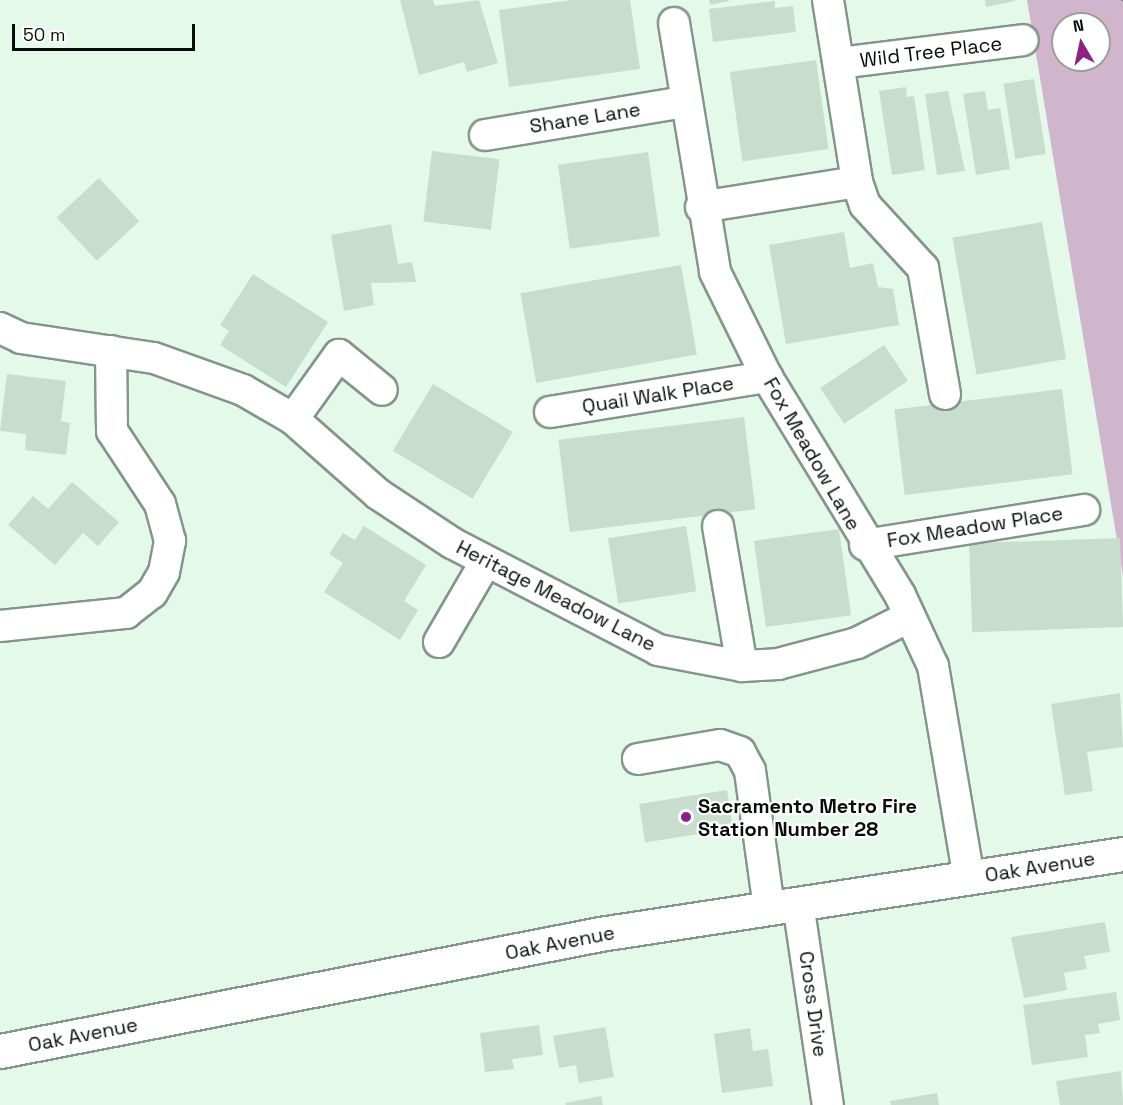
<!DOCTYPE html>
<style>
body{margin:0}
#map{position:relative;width:1123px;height:1105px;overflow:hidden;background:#e4f9ea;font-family:"Space Grotesk",sans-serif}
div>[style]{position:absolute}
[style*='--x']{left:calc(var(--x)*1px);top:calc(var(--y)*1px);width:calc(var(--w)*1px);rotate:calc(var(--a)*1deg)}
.green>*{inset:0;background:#d1b5cd}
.building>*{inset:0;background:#c9ddcf;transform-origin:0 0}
.path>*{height:4px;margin-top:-2px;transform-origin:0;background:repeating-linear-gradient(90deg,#7f8e84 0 3px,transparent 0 6px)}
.roads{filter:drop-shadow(2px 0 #839689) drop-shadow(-2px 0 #839689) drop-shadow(0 2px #839689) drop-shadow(0 -2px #839689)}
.minor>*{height:30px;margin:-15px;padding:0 15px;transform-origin:15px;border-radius:15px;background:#fff}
.major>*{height:33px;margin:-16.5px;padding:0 16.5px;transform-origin:16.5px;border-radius:16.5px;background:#fff}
.dots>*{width:16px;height:16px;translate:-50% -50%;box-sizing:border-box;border:3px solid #fff;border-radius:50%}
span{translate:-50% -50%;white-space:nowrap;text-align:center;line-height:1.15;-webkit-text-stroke:4.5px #fff;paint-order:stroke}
.street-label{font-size:20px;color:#070e09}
.poi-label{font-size:20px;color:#070e09;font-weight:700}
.left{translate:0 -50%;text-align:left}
.north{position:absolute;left:1051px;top:12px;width:60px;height:60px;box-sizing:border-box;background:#fff;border:2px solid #9c9f9d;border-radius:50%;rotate:351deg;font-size:16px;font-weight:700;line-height:24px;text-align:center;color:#070e09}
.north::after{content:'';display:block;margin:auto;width:21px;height:27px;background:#8c2185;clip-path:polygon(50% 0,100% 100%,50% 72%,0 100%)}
.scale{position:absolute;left:12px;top:24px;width:183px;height:27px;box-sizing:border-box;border:3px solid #070e09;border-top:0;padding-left:8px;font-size:18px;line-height:21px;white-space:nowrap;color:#070e09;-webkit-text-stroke:4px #fff;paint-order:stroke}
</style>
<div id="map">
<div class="green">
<div style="clip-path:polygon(evenodd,1027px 0,1123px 0,1123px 576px,1027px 0,1063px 24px,1099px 24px,1099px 60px,1063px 60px,1063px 24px)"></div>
</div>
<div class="building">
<div style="clip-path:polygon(400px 0,433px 0,435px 6px,479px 0,498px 63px,467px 72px,464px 62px,419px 75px)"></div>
<div style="clip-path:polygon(572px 0,630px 0,640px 69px,509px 87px,499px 10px)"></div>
<div style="clip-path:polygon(709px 0,729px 0,729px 1px,710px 5px)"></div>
<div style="clip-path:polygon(985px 0,1015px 0,1015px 1px,986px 7px)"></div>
<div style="clip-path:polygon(775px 1px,775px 8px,793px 6px,796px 32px,713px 42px,709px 9px)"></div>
<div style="left:816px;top:60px;width:90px;height:87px;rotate:82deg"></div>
<div style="left:1034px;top:79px;width:76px;height:31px;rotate:81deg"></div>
<div style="clip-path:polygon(906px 87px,907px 97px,914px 96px,925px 170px,892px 175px,879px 91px)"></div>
<div style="clip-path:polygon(948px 91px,965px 171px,937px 175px,925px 94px)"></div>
<div style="clip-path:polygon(985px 91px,988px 110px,1000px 108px,1010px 169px,976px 175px,963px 94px)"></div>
<div style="left:432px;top:151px;width:68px;height:71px;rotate:7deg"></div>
<div style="left:648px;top:152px;width:85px;height:91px;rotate:82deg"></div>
<div style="left:99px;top:178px;width:59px;height:58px;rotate:47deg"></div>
<div style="left:1042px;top:222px;width:139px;height:91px;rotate:80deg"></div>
<div style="clip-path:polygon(391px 224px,398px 264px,412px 262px,416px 282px,371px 283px,374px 305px,344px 311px,331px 235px)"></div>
<div style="clip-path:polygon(844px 232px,850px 268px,873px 263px,878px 287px,893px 289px,899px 325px,786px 344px,769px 245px)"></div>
<div style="left:681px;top:265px;width:91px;height:163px;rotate:80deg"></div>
<div style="clip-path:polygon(253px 274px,328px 322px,286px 387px,220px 345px,229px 331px,220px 325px)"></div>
<div style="left:884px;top:345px;width:43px;height:77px;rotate:56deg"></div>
<div style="clip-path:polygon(7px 374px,66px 381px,61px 421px,70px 423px,66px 455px,25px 450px,26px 434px,0 431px)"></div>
<div style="left:433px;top:384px;width:93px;height:78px;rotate:31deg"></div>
<div style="left:1062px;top:389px;width:86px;height:169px;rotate:83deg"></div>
<div style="left:744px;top:417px;width:93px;height:187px;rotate:83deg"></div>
<div style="clip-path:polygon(72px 482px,119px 522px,98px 546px,83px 533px,55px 565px,8px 525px,33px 496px,48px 509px)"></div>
<div style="clip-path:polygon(364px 526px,426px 565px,404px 601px,418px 610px,400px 640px,324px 592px,343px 563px,329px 554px,343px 533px,355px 540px)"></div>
<div style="left:686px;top:526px;width:66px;height:79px;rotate:81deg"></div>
<div style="left:839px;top:529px;width:87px;height:86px;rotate:82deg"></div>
<div style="left:1120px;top:538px;width:89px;height:151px;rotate:88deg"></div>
<div style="clip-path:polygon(1120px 693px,1123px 747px,1087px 752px,1093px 791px,1065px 795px,1051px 704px)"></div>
<div style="left:727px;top:790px;width:39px;height:89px;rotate:81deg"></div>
<div style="clip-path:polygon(1105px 922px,1110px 952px,1084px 956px,1087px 969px,1064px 973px,1067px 990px,1024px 998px,1011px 937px)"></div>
<div style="clip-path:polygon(1116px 992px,1120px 1020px,1098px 1024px,1100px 1033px,1085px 1035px,1088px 1057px,1032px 1065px,1023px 1005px)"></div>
<div style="clip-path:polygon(539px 1025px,543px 1055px,512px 1059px,514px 1069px,485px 1072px,480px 1033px)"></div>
<div style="clip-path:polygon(605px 1027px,614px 1077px,579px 1083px,576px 1065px,559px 1068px,553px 1036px)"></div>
<div style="clip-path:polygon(750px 1028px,753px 1051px,768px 1049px,773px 1086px,722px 1093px,714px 1034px)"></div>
<div style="clip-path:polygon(1121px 1071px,1123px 1105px,1060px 1105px,1056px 1081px)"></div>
<div style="clip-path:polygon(937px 1093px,939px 1105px,891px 1105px,890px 1101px)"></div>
<div style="clip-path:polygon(601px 1096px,603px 1105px,566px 1105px,565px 1103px)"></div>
</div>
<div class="path">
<div style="--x:1123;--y:0;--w:1;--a:90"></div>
</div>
<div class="roads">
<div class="minor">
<div style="--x:828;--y:0;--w:184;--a:80.9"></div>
<div style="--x:857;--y:182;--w:24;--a:71"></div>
<div style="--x:865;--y:205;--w:86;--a:47.4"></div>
<div style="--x:923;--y:268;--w:128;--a:80.1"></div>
<div style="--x:674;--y:23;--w:252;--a:80.6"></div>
<div style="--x:715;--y:272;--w:117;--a:63.7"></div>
<div style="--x:767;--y:377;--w:255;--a:58.6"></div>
<div style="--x:900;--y:595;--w:78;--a:65.1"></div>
<div style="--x:933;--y:666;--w:216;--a:80.4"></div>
<div style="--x:839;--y:63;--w:185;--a:-7.1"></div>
<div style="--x:485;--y:135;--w:203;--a:-9.4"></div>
<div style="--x:701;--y:207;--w:158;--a:-9.1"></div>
<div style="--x:0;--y:328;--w:23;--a:25"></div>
<div style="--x:21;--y:338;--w:134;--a:8.6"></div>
<div style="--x:154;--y:358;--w:95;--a:19.8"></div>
<div style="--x:243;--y:390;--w:58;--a:30.1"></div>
<div style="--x:293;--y:419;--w:113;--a:41.4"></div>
<div style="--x:378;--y:494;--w:89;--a:33.5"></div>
<div style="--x:452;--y:543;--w:232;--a:27.4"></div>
<div style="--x:658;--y:650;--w:86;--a:10.8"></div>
<div style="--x:742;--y:666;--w:36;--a:-3"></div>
<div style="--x:778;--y:664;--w:82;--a:-14.9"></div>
<div style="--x:857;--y:643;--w:58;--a:-26.6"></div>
<div style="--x:550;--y:412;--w:220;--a:-9.2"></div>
<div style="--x:293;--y:419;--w:79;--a:-54.3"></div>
<div style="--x:339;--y:355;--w:55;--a:39.1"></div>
<div style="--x:718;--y:526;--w:142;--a:80.3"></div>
<div style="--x:865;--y:545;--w:222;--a:-9.1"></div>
<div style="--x:0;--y:626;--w:127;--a:-5.9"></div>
<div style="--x:126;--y:613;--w:33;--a:-38"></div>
<div style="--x:152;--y:593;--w:24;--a:-60"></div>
<div style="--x:164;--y:572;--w:32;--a:-79"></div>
<div style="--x:170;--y:541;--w:38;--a:-105"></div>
<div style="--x:160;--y:504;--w:87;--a:-123.3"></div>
<div style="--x:112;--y:431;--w:80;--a:-90.7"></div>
<div style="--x:439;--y:642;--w:91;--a:-59.8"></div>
<div style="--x:638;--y:759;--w:83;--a:-9.7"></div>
<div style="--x:720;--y:745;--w:21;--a:19"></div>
<div style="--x:740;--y:752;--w:21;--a:62"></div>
<div style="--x:750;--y:771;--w:138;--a:82.1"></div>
<div style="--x:798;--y:903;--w:204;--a:81.6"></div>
</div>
<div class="major">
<div style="--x:0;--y:1051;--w:611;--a:-11.03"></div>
<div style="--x:600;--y:934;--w:529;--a:-8.7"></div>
</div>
</div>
<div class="dots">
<div style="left:686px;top:817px;background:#8c2185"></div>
</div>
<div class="street-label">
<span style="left:931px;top:52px;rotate:-7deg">Wild Tree Place</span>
<span style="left:585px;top:118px;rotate:-9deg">Shane Lane</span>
<span style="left:658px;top:395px;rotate:-9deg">Quail Walk Place</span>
<span style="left:812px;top:454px;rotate:60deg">Fox Meadow Lane</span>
<span style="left:975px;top:527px;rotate:-9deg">Fox Meadow Place</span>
<span style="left:556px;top:596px;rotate:27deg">Heritage Meadow Lane</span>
<span style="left:1040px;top:867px;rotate:-9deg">Oak Avenue</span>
<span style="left:560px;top:943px;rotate:-11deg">Oak Avenue</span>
<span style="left:813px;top:1004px;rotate:82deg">Cross Drive</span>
<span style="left:83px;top:1035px;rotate:-11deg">Oak Avenue</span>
</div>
<div class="poi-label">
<span class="left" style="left:698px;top:818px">Sacramento Metro Fire<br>Station Number 28</span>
</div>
<div class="north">N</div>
<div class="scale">50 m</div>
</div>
